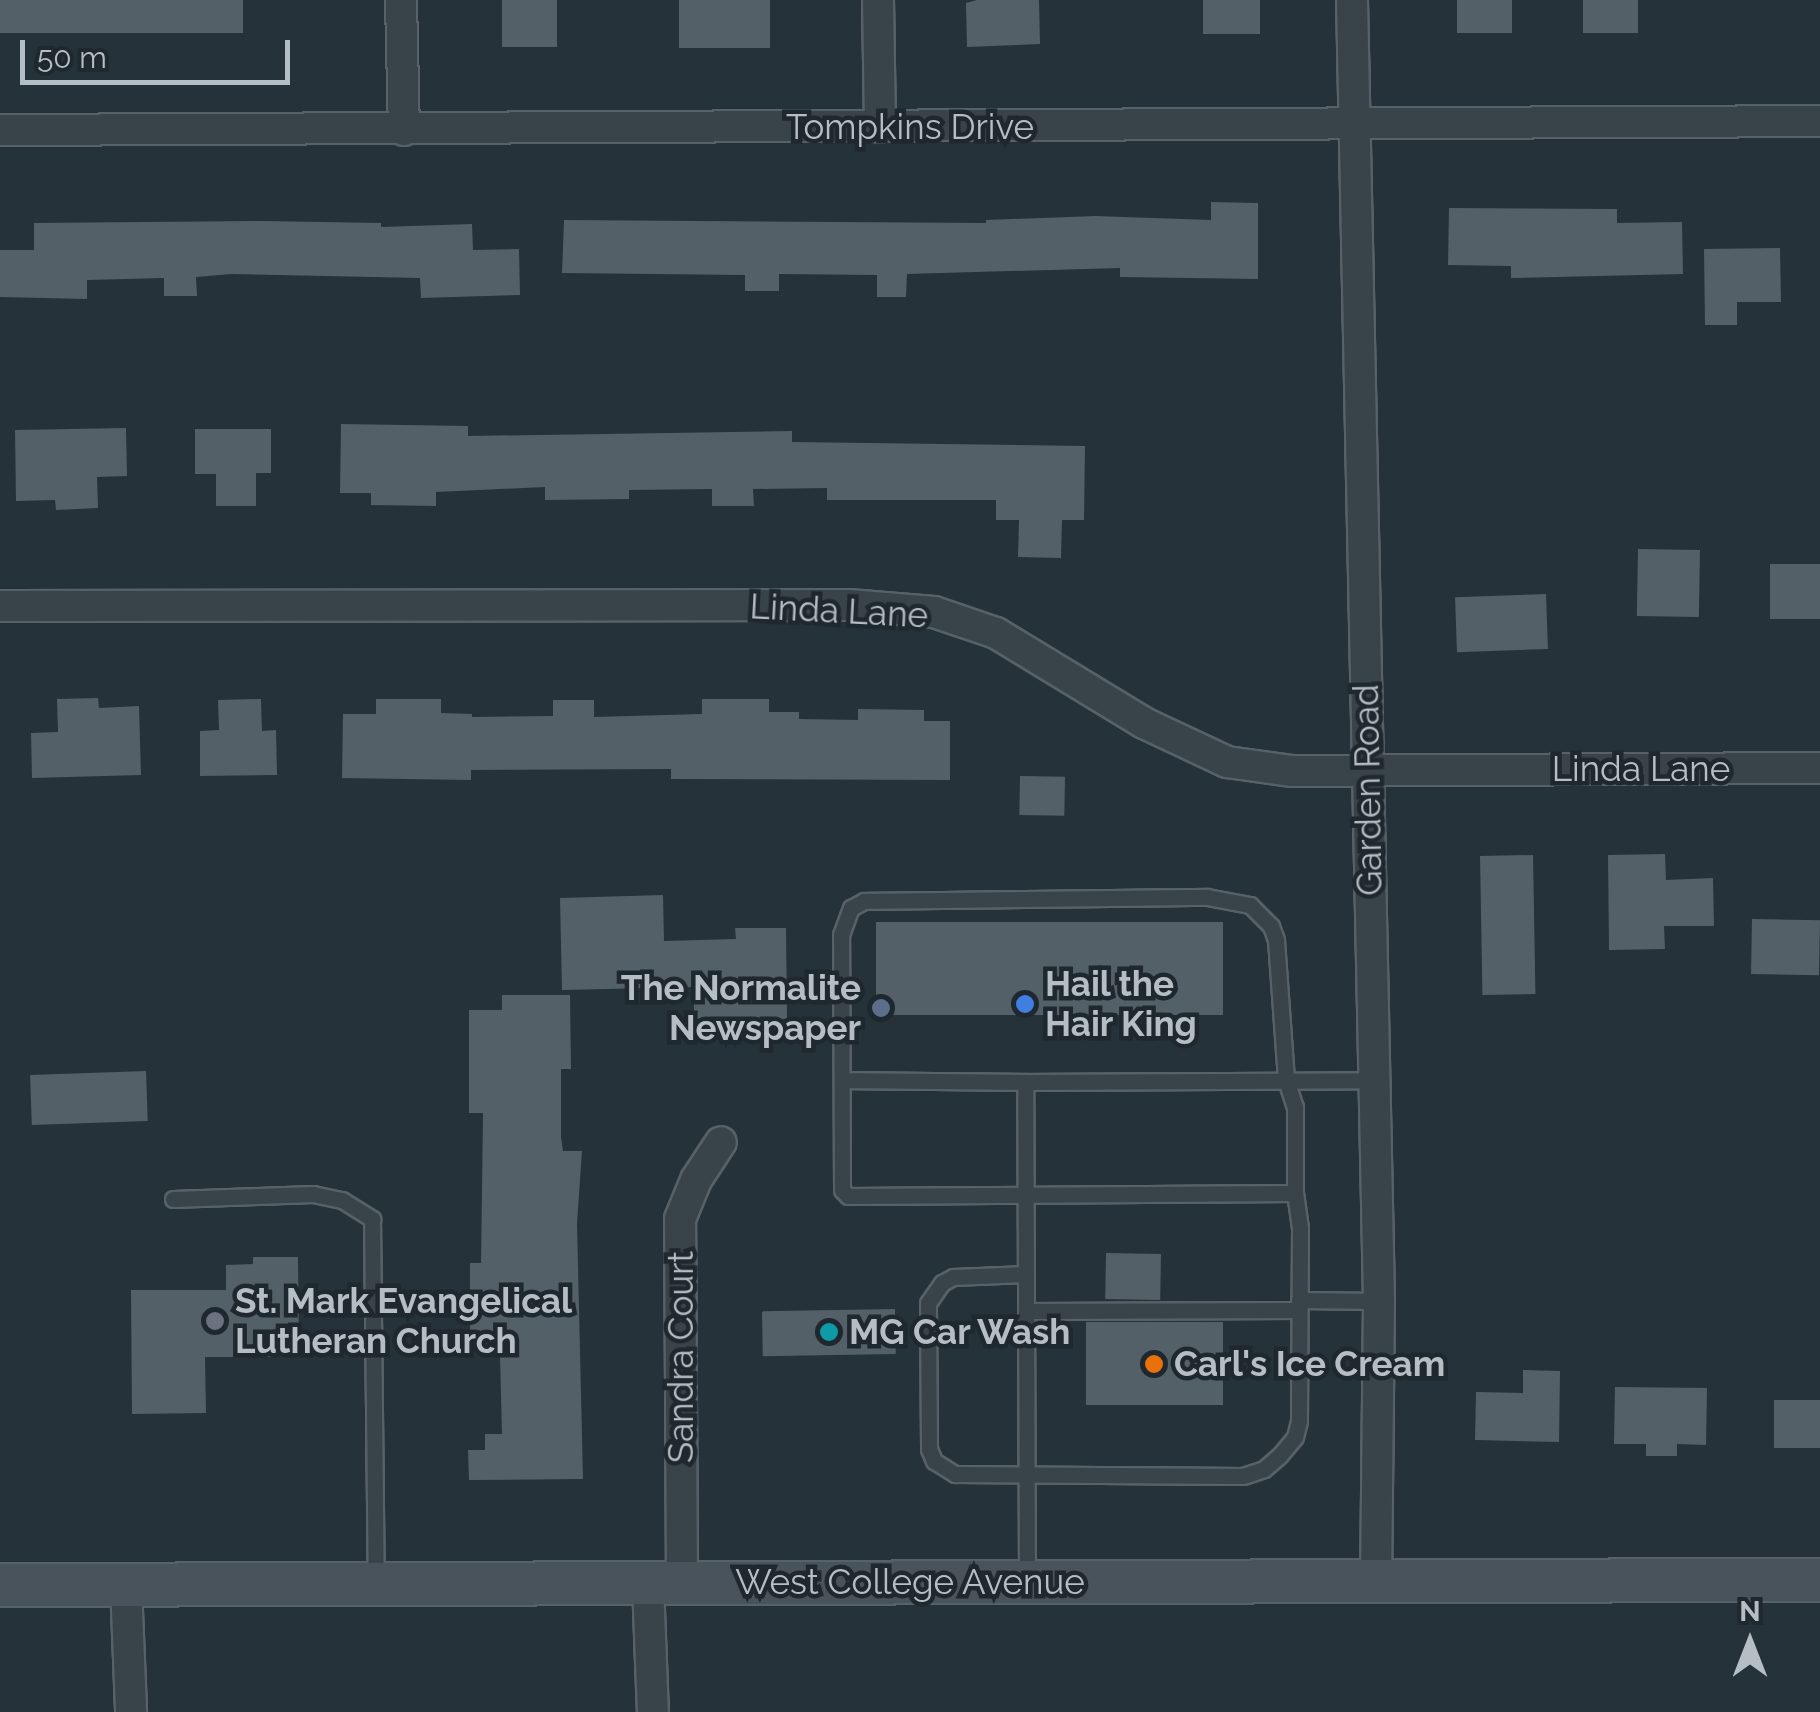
<!DOCTYPE html>
<style>
body{margin:0}
#map{position:relative;width:1820px;height:1712px;overflow:hidden;background:#263239;font-family:Raleway,sans-serif}
div>[style]{position:absolute}
[style*='--x']{left:calc(var(--x)*1px);top:calc(var(--y)*1px);width:calc(var(--w)*1px);rotate:calc(var(--a)*1deg)}
.building>*{inset:0;background:#536068;transform-origin:0 0}
.roads{filter:drop-shadow(2px 0 #576167) drop-shadow(-2px 0 #576167) drop-shadow(0 2px #576167) drop-shadow(0 -2px #576167)}
.service>*{height:15px;margin:-7.5px;padding:0 7.5px;transform-origin:7.5px;border-radius:7.5px;background:#39434a}
.minor>*{height:30px;margin:-15px;padding:0 15px;transform-origin:15px;border-radius:15px;background:#39434a}
.secondary>*{height:42px;margin:-21px;padding:0 21px;transform-origin:21px;border-radius:21px;background:#48535c}
.dots>*{width:28px;height:28px;translate:-50% -50%;box-sizing:border-box;border:5px solid #1e282e;border-radius:50%}
span{translate:-50% -50%;white-space:nowrap;text-align:center;line-height:1.15;-webkit-text-stroke:9px #1e282e;paint-order:stroke}
.street-label{font-size:35px;color:#b5bec5}
.poi-label{font-size:35px;color:#b5bec5;font-weight:700}
.left{translate:0 -50%;text-align:left}
.right{translate:-100% -50%;text-align:right}
.north{position:absolute;left:1700px;top:1592px;width:100px;height:100px;-webkit-text-stroke:8px #1e282e;paint-order:stroke;rotate:0deg;font-size:28px;font-weight:700;line-height:40px;text-align:center;color:#b5bec5}
.north::after{content:'';display:block;margin:auto;width:35px;height:45px;background:#b5bec5;clip-path:polygon(50% 0,100% 100%,50% 72%,0 100%)}
.scale{position:absolute;left:20px;top:40px;width:270px;height:45px;box-sizing:border-box;border:5px solid #b5bec5;border-top:0;padding-left:12px;font-size:30px;line-height:35px;white-space:nowrap;color:#b5bec5;-webkit-text-stroke:8px #1e282e;paint-order:stroke}
</style>
<div id="map">
<div class="building">
<div style="left:0;top:0;width:243px;height:33px"></div>
<div style="left:502px;top:0;width:55px;height:47px"></div>
<div style="left:679px;top:0;width:91px;height:48px"></div>
<div style="clip-path:polygon(977px 0,1039px 0,1040px 44px,967px 47px,966px 3px)"></div>
<div style="left:1203px;top:0;width:57px;height:34px"></div>
<div style="left:1457px;top:0;width:55px;height:33px"></div>
<div style="left:1583px;top:0;width:55px;height:33px"></div>
<div style="clip-path:polygon(1211px 202px,1258px 203px,1258px 279px,1120px 277px,1120px 268px,907px 274px,906px 297px,877px 297px,877px 275px,779px 274px,779px 291px,745px 291px,745px 275px,562px 273px,564px 220px,986px 223px,986px 220px,1095px 216px,1211px 220px)"></div>
<div style="clip-path:polygon(1449px 208px,1617px 209px,1617px 223px,1682px 222px,1683px 274px,1511px 278px,1511px 266px,1448px 265px)"></div>
<div style="clip-path:polygon(262px 221px,381px 223px,381px 227px,472px 224px,473px 250px,519px 249px,520px 295px,421px 298px,420px 278px,232px 274px,196px 277px,197px 296px,164px 296px,164px 278px,87px 280px,87px 299px,0 297px,0 250px,34px 250px,34px 223px)"></div>
<div style="clip-path:polygon(1780px 248px,1781px 302px,1737px 302px,1737px 325px,1705px 325px,1704px 249px)"></div>
<div style="clip-path:polygon(341px 424px,468px 426px,468px 436px,792px 431px,792px 442px,1085px 446px,1084px 520px,1062px 520px,1061px 558px,1018px 557px,1019px 520px,996px 520px,996px 500px,827px 500px,827px 488px,753px 489px,754px 506px,712px 506px,712px 489px,629px 490px,629px 499px,545px 500px,545px 487px,436px 492px,436px 506px,371px 505px,371px 493px,340px 493px)"></div>
<div style="clip-path:polygon(126px 428px,127px 476px,97px 477px,98px 508px,56px 510px,55px 500px,16px 501px,15px 430px)"></div>
<div style="clip-path:polygon(195px 429px,271px 429px,271px 473px,256px 473px,256px 506px,216px 506px,216px 474px,195px 474px)"></div>
<div style="left:1638px;top:549px;width:62px;height:67px;rotate:1deg"></div>
<div style="left:1770px;top:564px;width:50px;height:55px"></div>
<div style="left:1546px;top:594px;width:55px;height:91px;rotate:88deg"></div>
<div style="clip-path:polygon(98px 698px,99px 708px,139px 706px,141px 775px,32px 778px,31px 733px,58px 732px,57px 699px)"></div>
<div style="clip-path:polygon(261px 699px,262px 731px,276px 730px,277px 775px,200px 776px,200px 731px,219px 730px,218px 700px)"></div>
<div style="clip-path:polygon(376px 699px,441px 699px,441px 713px,472px 714px,472px 717px,553px 716px,553px 700px,594px 700px,594px 717px,702px 714px,702px 699px,769px 699px,769px 712px,799px 712px,799px 719px,858px 720px,858px 709px,924px 710px,924px 721px,950px 721px,950px 780px,671px 779px,671px 769px,471px 770px,471px 780px,342px 778px,343px 714px,376px 714px)"></div>
<div style="left:1020px;top:776px;width:45px;height:39px;rotate:1deg"></div>
<div style="clip-path:polygon(1665px 854px,1666px 880px,1713px 878px,1714px 926px,1664px 926px,1665px 949px,1609px 950px,1608px 855px)"></div>
<div style="left:1533px;top:855px;width:139px;height:53px;rotate:89deg"></div>
<div style="clip-path:polygon(663px 895px,664px 941px,736px 939px,735px 928px,786px 928px,787px 1019px,694px 1021px,694px 987px,562px 990px,560px 898px)"></div>
<div style="left:1752px;top:919px;width:68px;height:55px;rotate:1deg"></div>
<div style="left:876px;top:922px;width:347px;height:93px"></div>
<div style="clip-path:polygon(502px 995px,570px 995px,571px 1069px,561px 1069px,561px 1137px,563px 1151px,582px 1151px,577px 1223px,583px 1479px,469px 1480px,468px 1450px,485px 1450px,485px 1434px,502px 1434px,500px 1356px,486px 1356px,486px 1335px,470px 1335px,470px 1263px,481px 1263px,483px 1113px,469px 1113px,469px 1010px,502px 1010px)"></div>
<div style="left:146px;top:1071px;width:50px;height:116px;rotate:88deg"></div>
<div style="left:1106px;top:1253px;width:55px;height:46px;rotate:1deg"></div>
<div style="clip-path:polygon(253px 1257px,298px 1257px,299px 1357px,205px 1357px,206px 1413px,132px 1414px,131px 1290px,226px 1290px,226px 1265px,253px 1264px)"></div>
<div style="left:895px;top:1309px;width:45px;height:133px;rotate:89deg"></div>
<div style="left:1086px;top:1322px;width:137px;height:83px"></div>
<div style="clip-path:polygon(1523px 1370px,1560px 1371px,1559px 1442px,1475px 1440px,1476px 1392px,1523px 1393px)"></div>
<div style="clip-path:polygon(1615px 1387px,1707px 1388px,1706px 1445px,1677px 1444px,1677px 1456px,1646px 1456px,1646px 1444px,1614px 1444px)"></div>
<div style="left:1774px;top:1400px;width:46px;height:48px"></div>
</div>
<div class="roads">
<div class="service">
<div style="--x:1207;--y:897;--w:44;--a:10.5"></div>
<div style="--x:1250;--y:905;--w:30;--a:45"></div>
<div style="--x:1271;--y:926;--w:15;--a:70"></div>
<div style="--x:1276;--y:940;--w:140;--a:85.9"></div>
<div style="--x:1286;--y:1080;--w:28;--a:72"></div>
<div style="--x:1295;--y:1107;--w:86;--a:90"></div>
<div style="--x:1295;--y:1193;--w:447;--a:179.6"></div>
<div style="--x:848;--y:1196;--w:8;--a:-135"></div>
<div style="--x:842;--y:1190;--w:255;--a:-90.2"></div>
<div style="--x:841;--y:935;--w:29;--a:-70"></div>
<div style="--x:851;--y:908;--w:15;--a:-28"></div>
<div style="--x:864;--y:901;--w:343;--a:-0.7"></div>
<div style="--x:842;--y:1080;--w:183;--a:0.6"></div>
<div style="--x:173;--y:1199;--w:140;--a:-2"></div>
<div style="--x:313;--y:1194;--w:30;--a:12"></div>
<div style="--x:342;--y:1200;--w:36;--a:32"></div>
<div style="--x:372;--y:1219;--w:361;--a:89.4"></div>
<div style="--x:1026;--y:1274;--w:73;--a:177.6"></div>
<div style="--x:953;--y:1277;--w:13;--a:151"></div>
<div style="--x:942;--y:1283;--w:24;--a:125"></div>
<div style="--x:928;--y:1303;--w:146;--a:89.6"></div>
<div style="--x:929;--y:1449;--w:13;--a:67"></div>
<div style="--x:934;--y:1461;--w:25;--a:32"></div>
<div style="--x:955;--y:1474;--w:288;--a:0.4"></div>
<div style="--x:1243;--y:1476;--w:22;--a:-18"></div>
<div style="--x:1264;--y:1469;--w:21;--a:-41"></div>
<div style="--x:1280;--y:1455;--w:23;--a:-50"></div>
<div style="--x:1295;--y:1437;--w:16;--a:-76"></div>
<div style="--x:1299;--y:1421;--w:193;--a:-89.7"></div>
<div style="--x:1300;--y:1228;--w:35;--a:-98"></div>
<div style="--x:1299;--y:1300;--w:80;--a:0.7"></div>
<div style="--x:1026;--y:1311;--w:273;--a:-0.2"></div>
<div style="--x:1027;--y:1577;--w:495;--a:-90.2"></div>
<div style="--x:1025;--y:1082;--w:349;--a:-0.3"></div>
</div>
<div class="minor">
<div style="--x:401;--y:0;--w:130;--a:88.7"></div>
<div style="--x:878;--y:0;--w:127;--a:89.1"></div>
<div style="--x:1352;--y:0;--w:1301;--a:88.81"></div>
<div style="--x:1379;--y:1301;--w:280;--a:90.6"></div>
<div style="--x:0;--y:130;--w:1820;--a:-0.28"></div>
<div style="--x:0;--y:606;--w:849;--a:-0.07"></div>
<div style="--x:849;--y:605;--w:85;--a:4.7"></div>
<div style="--x:934;--y:612;--w:65;--a:18.7"></div>
<div style="--x:996;--y:633;--w:173;--a:31.3"></div>
<div style="--x:1144;--y:723;--w:92;--a:25.2"></div>
<div style="--x:1227;--y:762;--w:66;--a:7.9"></div>
<div style="--x:1292;--y:771;--w:528;--a:-0.33"></div>
<div style="--x:682;--y:1583;--w:364;--a:-90.3"></div>
<div style="--x:680;--y:1219;--w:42;--a:-67.7"></div>
<div style="--x:696;--y:1180;--w:45;--a:-56.7"></div>
<div style="--x:648;--y:1584;--w:128;--a:87.8"></div>
<div style="--x:126;--y:1585;--w:127;--a:87.7"></div>
</div>
<div class="secondary">
<div style="--x:0;--y:1585;--w:1820;--a:-0.16"></div>
</div>
</div>
<div class="dots">
<div style="left:1025px;top:1004px;background:#3f7fe0"></div>
<div style="left:881px;top:1008px;background:#5c6f8a"></div>
<div style="left:215px;top:1321px;background:#6b7280"></div>
<div style="left:829px;top:1332px;background:#0f9aa8"></div>
<div style="left:1154px;top:1364px;background:#e8710a"></div>
</div>
<div class="street-label">
<span style="left:910px;top:127px">Tompkins Drive</span>
<span style="left:839px;top:611px;rotate:3deg">Linda Lane</span>
<span style="left:1641px;top:769px">Linda Lane</span>
<span style="left:1368px;top:790px;rotate:-91deg">Garden Road</span>
<span style="left:681px;top:1357px;rotate:-90deg">Sandra Court</span>
<span style="left:910px;top:1582px">West College Avenue</span>
</div>
<div class="poi-label">
<span class="left" style="left:1045px;top:1004px">Hail the<br>Hair King</span>
<span class="right" style="left:861px;top:1008px">The Normalite<br>Newspaper</span>
<span class="left" style="left:235px;top:1321px">St. Mark Evangelical<br>Lutheran Church</span>
<span class="left" style="left:849px;top:1332px">MG Car Wash</span>
<span class="left" style="left:1174px;top:1364px">Carl's Ice Cream</span>
</div>
<div class="north">N</div>
<div class="scale">50 m</div>
</div>
